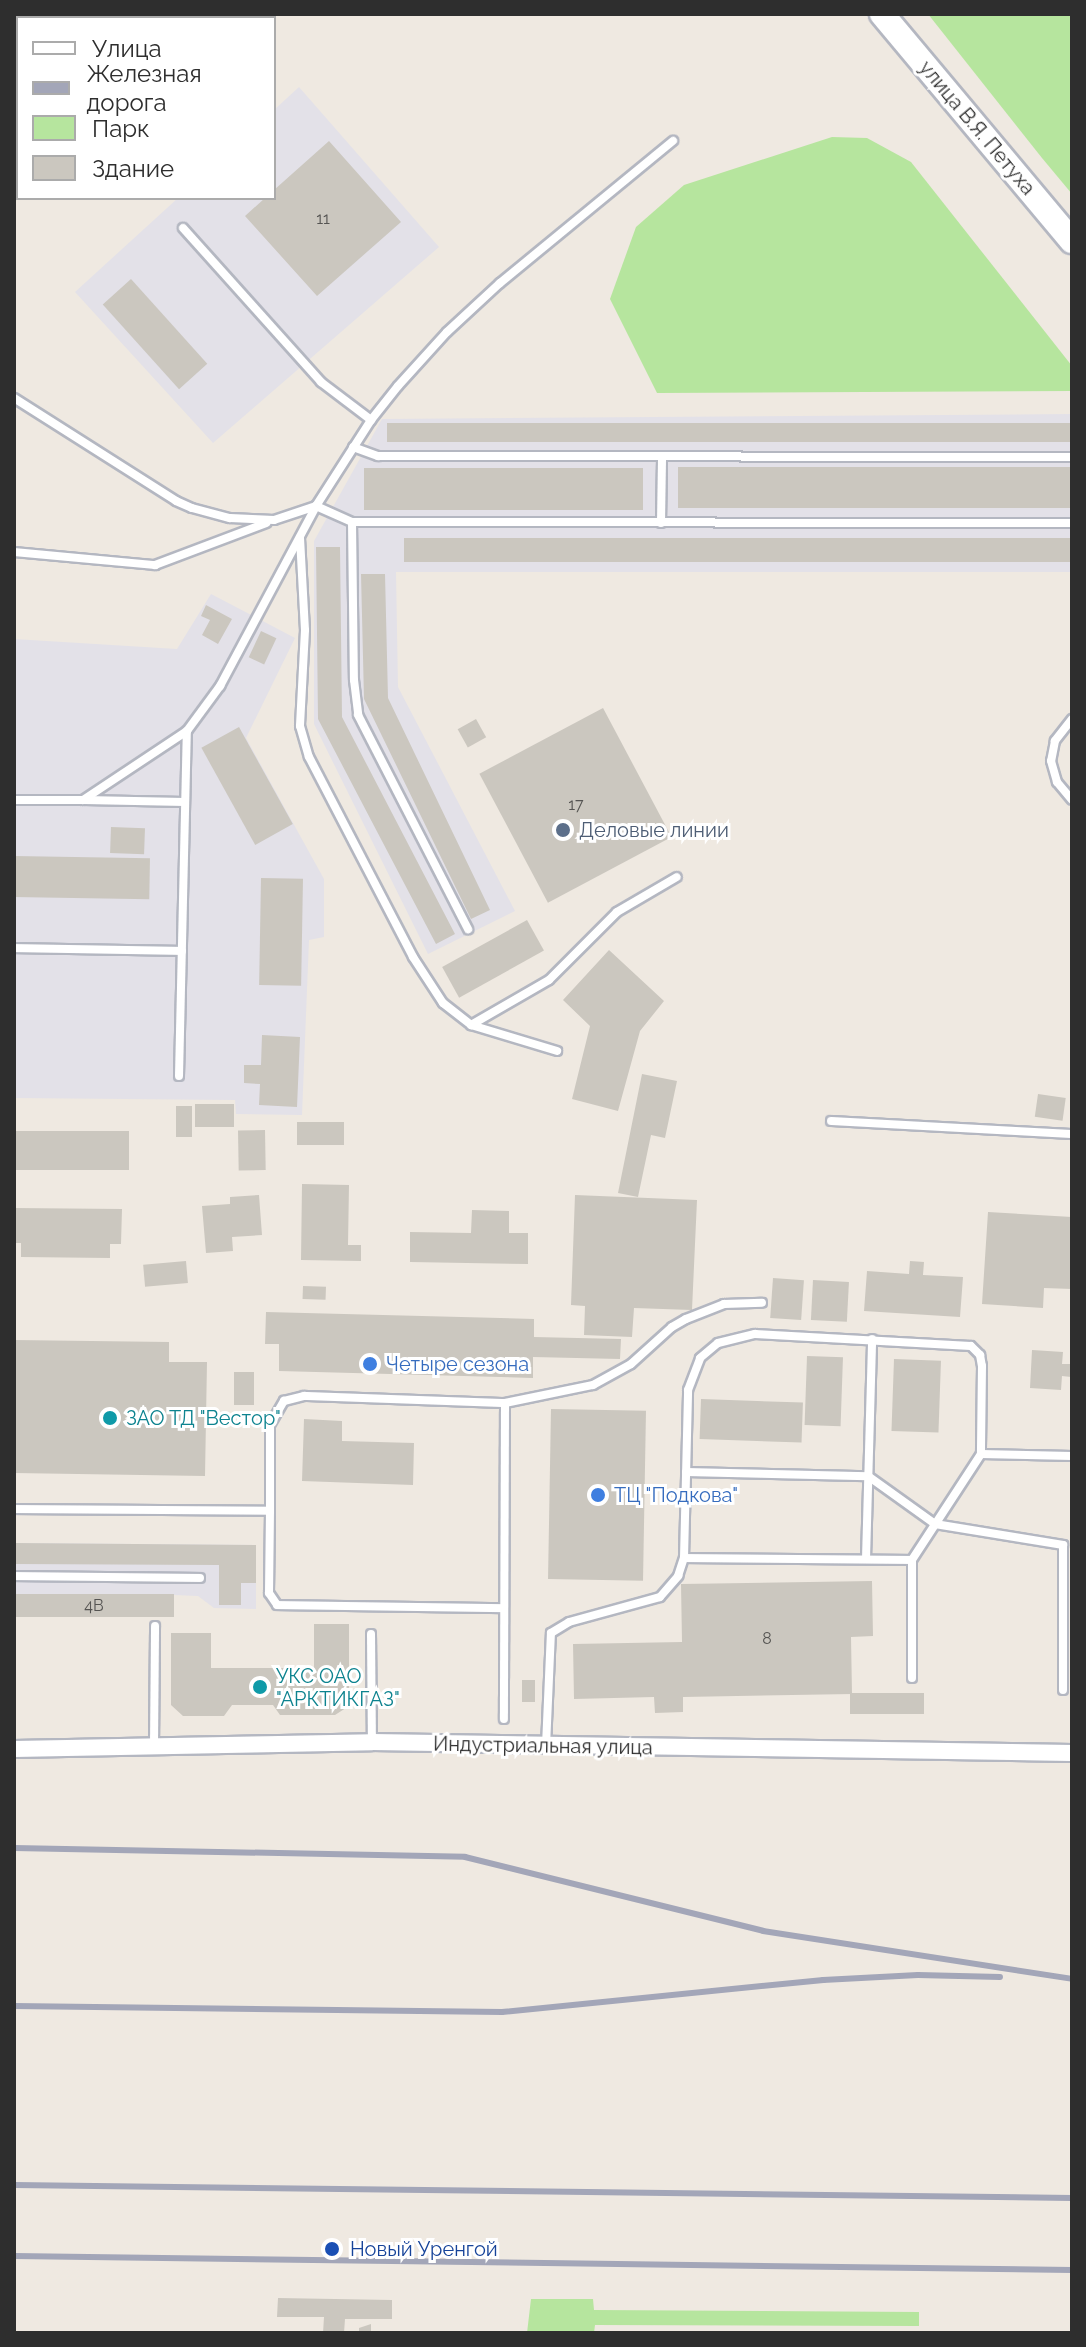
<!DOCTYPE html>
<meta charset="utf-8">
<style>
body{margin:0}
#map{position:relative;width:1086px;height:2347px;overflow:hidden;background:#efe9e1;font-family:Raleway,sans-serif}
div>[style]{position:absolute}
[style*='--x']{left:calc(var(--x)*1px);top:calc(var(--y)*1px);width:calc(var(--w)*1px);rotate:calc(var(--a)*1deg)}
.industrial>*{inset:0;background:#e3e1e8}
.green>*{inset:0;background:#b6e59e}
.building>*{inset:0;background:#cbc7bf;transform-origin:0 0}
.roads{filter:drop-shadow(2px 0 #b4b7c1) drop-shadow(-2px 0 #b4b7c1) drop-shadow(0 2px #b4b7c1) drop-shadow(0 -2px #b4b7c1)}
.lane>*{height:8px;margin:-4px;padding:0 4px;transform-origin:4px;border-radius:4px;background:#fff}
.street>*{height:16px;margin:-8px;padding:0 8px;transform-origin:8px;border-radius:8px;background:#fff}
.secondary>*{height:24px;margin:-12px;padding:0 12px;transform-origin:12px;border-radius:12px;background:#fff}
.rail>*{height:6px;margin:-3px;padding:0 3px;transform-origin:3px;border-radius:3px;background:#a3a6b8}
.dots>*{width:22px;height:22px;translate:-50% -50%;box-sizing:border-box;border:4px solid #fff;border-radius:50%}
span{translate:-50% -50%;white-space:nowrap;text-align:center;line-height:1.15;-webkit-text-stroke:6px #fff;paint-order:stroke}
.number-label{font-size:16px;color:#555452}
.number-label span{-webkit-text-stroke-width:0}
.street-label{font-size:20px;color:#2e2e2e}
.service-label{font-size:20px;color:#4e5e75}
.left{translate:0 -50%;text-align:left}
.shop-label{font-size:20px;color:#366cbe}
.culture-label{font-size:20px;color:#0d838f}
.transit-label{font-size:20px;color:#164399}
.frame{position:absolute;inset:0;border:16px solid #2e2e2e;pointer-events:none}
.legend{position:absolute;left:16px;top:16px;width:260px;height:184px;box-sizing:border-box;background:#fff;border:2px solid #ababab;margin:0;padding:10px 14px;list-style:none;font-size:24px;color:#2e2e2e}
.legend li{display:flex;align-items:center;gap:16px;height:40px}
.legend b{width:40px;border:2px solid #ababab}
</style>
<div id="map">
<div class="industrial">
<div style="clip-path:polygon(299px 87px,439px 247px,213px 443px,75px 292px,178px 198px,274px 198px,274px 110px)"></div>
<div style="clip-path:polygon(1072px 414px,1072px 572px,396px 572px,398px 687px,515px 911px,428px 954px,314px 724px,314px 541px,382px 419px)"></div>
<div style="clip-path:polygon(211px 594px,295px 638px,246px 738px,324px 879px,324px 937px,309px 940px,302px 1115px,236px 1114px,235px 1100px,14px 1098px,14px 639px,177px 649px)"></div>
<div style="clip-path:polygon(14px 1543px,256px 1545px,256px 1609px,214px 1608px,198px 1596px,174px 1595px,14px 1617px)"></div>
</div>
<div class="green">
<div style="clip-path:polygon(14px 14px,263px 14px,258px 18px,18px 18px,19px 198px,14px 202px)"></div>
<div style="clip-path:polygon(928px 14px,1072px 14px,1072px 194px,1042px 158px)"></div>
<div style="clip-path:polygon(832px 137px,867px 138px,911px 162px,1072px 366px,1072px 391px,657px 393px,610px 299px,636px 227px,684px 185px)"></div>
<div style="clip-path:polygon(531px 2299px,593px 2299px,594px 2310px,919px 2312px,919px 2326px,595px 2325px,594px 2333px,527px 2333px)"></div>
</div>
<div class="building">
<div style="clip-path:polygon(329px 141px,401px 222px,317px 296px,245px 216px,265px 198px,274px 198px,274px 190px)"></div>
<div style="left:131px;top:279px;width:114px;height:38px;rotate:48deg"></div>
<div style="left:387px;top:423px;width:685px;height:19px"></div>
<div style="left:678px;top:467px;width:394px;height:41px"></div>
<div style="left:364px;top:468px;width:279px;height:42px"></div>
<div style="left:1072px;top:538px;width:24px;height:668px;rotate:90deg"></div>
<div style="clip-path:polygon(316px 547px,340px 547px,342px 717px,455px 934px,436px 944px,318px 719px)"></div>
<div style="clip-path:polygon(361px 574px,385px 574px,388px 698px,490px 910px,471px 919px,364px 699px)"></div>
<div style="clip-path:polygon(206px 605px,232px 619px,218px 644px,202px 635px,210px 620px,201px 616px)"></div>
<div style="left:261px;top:631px;width:17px;height:29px;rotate:25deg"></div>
<div style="left:603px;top:708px;width:146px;height:140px;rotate:62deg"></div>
<div style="left:476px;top:719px;width:21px;height:21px;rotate:61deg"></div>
<div style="left:239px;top:727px;width:111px;height:43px;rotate:61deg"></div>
<div style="left:111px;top:827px;width:34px;height:26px;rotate:2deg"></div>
<div style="left:14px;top:856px;width:136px;height:41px;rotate:1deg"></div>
<div style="left:261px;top:878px;width:42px;height:107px;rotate:1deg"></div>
<div style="left:527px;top:920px;width:35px;height:97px;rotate:61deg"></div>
<div style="clip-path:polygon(609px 950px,664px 1001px,640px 1031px,618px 1111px,572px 1099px,590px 1026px,563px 1000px)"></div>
<div style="clip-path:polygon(262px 1035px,300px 1037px,297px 1107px,259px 1105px,260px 1084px,244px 1083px,244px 1065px,261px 1065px)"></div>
<div style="clip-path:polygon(642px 1074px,677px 1081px,665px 1138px,651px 1135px,638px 1197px,618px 1193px)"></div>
<div style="left:1038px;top:1094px;width:28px;height:23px;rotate:8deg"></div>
<div style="left:234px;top:1104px;width:23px;height:39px;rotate:90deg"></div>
<div style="left:176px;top:1106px;width:16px;height:31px"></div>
<div style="left:297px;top:1122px;width:47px;height:23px"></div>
<div style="left:265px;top:1130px;width:40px;height:27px;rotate:89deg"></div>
<div style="left:14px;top:1131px;width:115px;height:39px"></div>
<div style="clip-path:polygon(302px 1184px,349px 1185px,348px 1245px,361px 1245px,361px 1261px,301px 1260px)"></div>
<div style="clip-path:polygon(259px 1195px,262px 1235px,232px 1237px,233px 1251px,206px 1253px,202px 1206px,230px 1204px,230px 1197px)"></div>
<div style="clip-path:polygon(575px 1195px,697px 1200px,692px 1310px,634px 1308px,632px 1337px,584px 1335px,585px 1306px,571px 1305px)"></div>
<div style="clip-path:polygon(14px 1208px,122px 1209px,121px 1244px,110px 1244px,110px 1258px,21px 1257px,21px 1243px,14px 1243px)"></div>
<div style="clip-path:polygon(472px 1210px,509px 1211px,509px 1233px,528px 1233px,528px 1264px,410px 1262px,410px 1232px,471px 1233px)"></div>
<div style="clip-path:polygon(988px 1212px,1072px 1217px,1072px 1289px,1044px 1288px,1043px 1308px,982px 1304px)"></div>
<div style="left:186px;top:1261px;width:22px;height:43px;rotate:85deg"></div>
<div style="clip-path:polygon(910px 1261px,924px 1262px,923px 1275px,963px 1277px,960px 1317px,864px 1311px,867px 1271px,909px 1274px)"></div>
<div style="left:773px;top:1278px;width:31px;height:40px;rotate:4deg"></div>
<div style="left:813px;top:1280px;width:36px;height:40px;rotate:3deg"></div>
<div style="left:303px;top:1286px;width:23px;height:13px;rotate:2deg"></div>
<div style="clip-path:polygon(266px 1312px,534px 1319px,534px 1337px,621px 1339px,620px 1359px,533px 1357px,533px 1378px,279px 1371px,279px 1344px,265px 1344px)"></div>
<div style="clip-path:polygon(14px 1340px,169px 1342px,169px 1362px,207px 1362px,205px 1476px,14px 1473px)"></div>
<div style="clip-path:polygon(1032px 1350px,1063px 1352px,1062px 1364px,1072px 1364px,1071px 1377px,1062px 1376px,1061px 1390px,1030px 1388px)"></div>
<div style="left:807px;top:1356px;width:36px;height:69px;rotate:2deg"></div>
<div style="left:894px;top:1359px;width:47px;height:72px;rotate:2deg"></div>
<div style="left:234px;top:1372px;width:20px;height:33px"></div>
<div style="left:701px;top:1399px;width:102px;height:40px;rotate:2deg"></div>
<div style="left:551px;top:1409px;width:95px;height:170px;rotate:1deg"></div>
<div style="clip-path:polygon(304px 1419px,342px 1421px,342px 1441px,414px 1443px,413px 1485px,302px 1481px)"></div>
<div style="clip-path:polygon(14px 1543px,256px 1545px,256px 1583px,241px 1583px,241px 1605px,219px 1605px,219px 1565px,14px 1564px)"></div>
<div style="clip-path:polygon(872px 1581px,873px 1636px,851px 1637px,852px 1694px,683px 1697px,683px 1712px,655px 1713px,654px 1697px,574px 1699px,573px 1644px,682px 1642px,681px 1584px)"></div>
<div style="left:14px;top:1594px;width:160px;height:23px"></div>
<div style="clip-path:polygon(314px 1624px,349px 1624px,349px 1706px,335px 1715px,280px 1715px,273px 1705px,232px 1705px,224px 1716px,183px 1716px,171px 1705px,171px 1633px,211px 1633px,211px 1668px,314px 1668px)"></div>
<div style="left:522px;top:1680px;width:13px;height:22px"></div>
<div style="left:924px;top:1693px;width:21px;height:74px;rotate:90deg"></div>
<div style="clip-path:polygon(278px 2298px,392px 2300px,392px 2319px,345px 2319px,344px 2333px,323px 2333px,324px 2317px,277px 2317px)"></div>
<div style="clip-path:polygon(371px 2324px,371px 2333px,359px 2333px,359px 2328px)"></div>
</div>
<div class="roads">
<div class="lane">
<div style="--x:183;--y:228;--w:207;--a:48.1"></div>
<div style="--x:321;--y:382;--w:63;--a:37.2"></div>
<div style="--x:14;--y:398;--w:192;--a:32.4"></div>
<div style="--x:176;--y:501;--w:17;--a:24"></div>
<div style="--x:192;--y:508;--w:39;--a:15"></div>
<div style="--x:230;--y:518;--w:44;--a:2.6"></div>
<div style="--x:274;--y:520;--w:44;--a:-18.4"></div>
<div style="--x:316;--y:506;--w:39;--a:24"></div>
<div style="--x:352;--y:522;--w:158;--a:89.3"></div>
<div style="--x:354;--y:680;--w:35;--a:83"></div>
<div style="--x:358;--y:715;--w:241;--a:62.8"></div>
<div style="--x:353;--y:447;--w:27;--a:20"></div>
<div style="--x:378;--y:456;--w:694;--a:0.08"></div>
<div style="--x:352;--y:522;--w:720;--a:0.08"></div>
<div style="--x:661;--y:523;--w:67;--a:-89.1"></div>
<div style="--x:300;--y:538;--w:92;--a:86.9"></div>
<div style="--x:305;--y:630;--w:96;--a:93"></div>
<div style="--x:300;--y:726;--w:32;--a:74"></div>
<div style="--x:309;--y:757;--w:225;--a:62.5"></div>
<div style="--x:413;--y:957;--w:55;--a:56.9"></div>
<div style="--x:443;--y:1003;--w:36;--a:38"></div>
<div style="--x:471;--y:1025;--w:90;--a:16.8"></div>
<div style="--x:14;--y:552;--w:142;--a:5.3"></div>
<div style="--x:155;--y:565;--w:119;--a:-20.7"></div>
<div style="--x:1072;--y:719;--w:28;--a:128"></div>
<div style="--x:1055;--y:741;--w:20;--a:101"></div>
<div style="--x:1051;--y:761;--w:22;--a:74"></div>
<div style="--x:1057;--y:782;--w:23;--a:50"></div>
<div style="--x:14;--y:800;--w:69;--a:0"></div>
<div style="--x:83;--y:800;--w:125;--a:-33.6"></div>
<div style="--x:84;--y:800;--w:101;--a:1.1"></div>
<div style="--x:14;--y:948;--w:168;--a:1"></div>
<div style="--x:471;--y:1025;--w:90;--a:-30"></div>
<div style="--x:549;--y:980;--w:96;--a:-45"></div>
<div style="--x:617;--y:912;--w:69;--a:-30.3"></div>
<div style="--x:179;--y:1076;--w:345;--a:-88.7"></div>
<div style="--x:187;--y:731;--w:56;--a:-53.7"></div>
<div style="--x:220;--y:686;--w:204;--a:-61.9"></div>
<div style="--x:316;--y:506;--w:102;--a:-57.4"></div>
<div style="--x:371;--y:420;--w:43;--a:-51.5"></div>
<div style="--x:398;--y:386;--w:73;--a:-47.8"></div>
<div style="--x:447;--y:332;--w:72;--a:-42.8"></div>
<div style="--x:500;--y:283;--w:224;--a:-39.4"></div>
<div style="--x:831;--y:1121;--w:241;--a:3.1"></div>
<div style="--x:505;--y:1403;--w:90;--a:-11.6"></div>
<div style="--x:593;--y:1385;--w:43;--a:-28.9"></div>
<div style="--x:631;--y:1364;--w:55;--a:-42.1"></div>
<div style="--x:672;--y:1327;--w:16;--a:-30"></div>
<div style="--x:686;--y:1319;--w:41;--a:-21.5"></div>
<div style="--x:724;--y:1304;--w:38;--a:-2"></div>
<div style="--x:981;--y:1454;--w:91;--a:1.3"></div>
<div style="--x:686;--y:1472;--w:182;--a:1.3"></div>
<div style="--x:868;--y:1476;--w:82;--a:35.6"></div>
<div style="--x:935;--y:1524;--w:130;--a:9.3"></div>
<div style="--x:1063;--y:1545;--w:145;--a:90"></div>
<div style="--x:14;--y:1509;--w:256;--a:0.4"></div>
<div style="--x:270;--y:1511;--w:86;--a:-90"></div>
<div style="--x:270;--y:1425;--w:28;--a:-60"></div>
<div style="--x:284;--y:1401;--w:21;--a:-14"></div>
<div style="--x:304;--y:1396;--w:201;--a:2"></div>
<div style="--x:505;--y:1403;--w:316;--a:90.2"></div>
<div style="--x:270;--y:1511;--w:82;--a:90.7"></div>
<div style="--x:269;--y:1593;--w:14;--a:56"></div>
<div style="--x:277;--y:1605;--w:227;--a:0.8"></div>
<div style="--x:684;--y:1558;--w:168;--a:-88.6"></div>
<div style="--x:688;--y:1390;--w:34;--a:-69"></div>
<div style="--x:700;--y:1358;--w:23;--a:-40"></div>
<div style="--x:718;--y:1343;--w:38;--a:-14"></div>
<div style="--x:755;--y:1334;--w:216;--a:3.2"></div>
<div style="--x:971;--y:1346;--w:13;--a:45"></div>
<div style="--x:980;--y:1355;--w:11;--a:80"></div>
<div style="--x:982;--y:1366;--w:88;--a:90.7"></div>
<div style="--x:981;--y:1454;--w:126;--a:123.1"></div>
<div style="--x:912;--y:1560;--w:118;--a:90"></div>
<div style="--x:866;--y:1559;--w:220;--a:-88.4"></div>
<div style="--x:14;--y:1576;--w:186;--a:0.6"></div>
<div style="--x:371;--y:1634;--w:108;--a:89.5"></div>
<div style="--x:154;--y:1746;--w:120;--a:-89.5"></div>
<div style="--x:546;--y:1746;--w:113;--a:-87.5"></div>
<div style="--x:551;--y:1633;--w:21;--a:-31"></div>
<div style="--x:569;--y:1622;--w:94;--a:-15.4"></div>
<div style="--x:660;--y:1597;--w:28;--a:-49"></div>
<div style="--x:678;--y:1576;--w:19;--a:-72"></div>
<div style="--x:684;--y:1558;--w:228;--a:0.5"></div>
</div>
<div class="street">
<div style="--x:14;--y:1749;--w:358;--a:-1.1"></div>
<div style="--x:372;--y:1742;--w:700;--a:0.9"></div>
</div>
<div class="secondary">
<div style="--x:882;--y:14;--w:296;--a:50.1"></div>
</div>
</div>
<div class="rail">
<div style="--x:14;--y:1848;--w:451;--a:1.1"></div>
<div style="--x:465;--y:1857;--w:307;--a:13.9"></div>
<div style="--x:763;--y:1931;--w:313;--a:8.8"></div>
<div style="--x:14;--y:2006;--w:488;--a:0.7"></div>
<div style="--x:502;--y:2012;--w:323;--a:-5.7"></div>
<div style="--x:823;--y:1980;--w:95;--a:-3"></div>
<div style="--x:918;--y:1975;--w:82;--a:1.4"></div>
<div style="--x:14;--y:2185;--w:1058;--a:0.7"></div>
<div style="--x:14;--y:2256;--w:1058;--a:0.76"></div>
</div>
<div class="dots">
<div style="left:563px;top:830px;background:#5c6f8a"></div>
<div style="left:370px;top:1364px;background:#3f7fe0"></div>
<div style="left:110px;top:1418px;background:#0f9aa8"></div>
<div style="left:598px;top:1495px;background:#3f7fe0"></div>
<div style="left:260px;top:1687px;background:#0f9aa8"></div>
<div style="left:332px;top:2249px;background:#1a4fb4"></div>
</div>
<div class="number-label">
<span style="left:323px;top:219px">11</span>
<span style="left:576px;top:805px">17</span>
<span style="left:94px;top:1606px">4В</span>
<span style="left:767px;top:1639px">8</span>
</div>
<div class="street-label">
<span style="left:977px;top:128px;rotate:50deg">улица В.Я. Петуха</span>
<span style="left:543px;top:1746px;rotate:1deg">Индустриальная улица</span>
</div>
<div class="service-label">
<span class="left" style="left:579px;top:830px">Деловые линии</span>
</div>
<div class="shop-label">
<span class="left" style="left:386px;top:1364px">Четыре сезона</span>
<span class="left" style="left:614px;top:1495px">ТЦ "Подкова"</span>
</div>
<div class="culture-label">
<span class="left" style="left:126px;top:1418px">ЗАО ТД "Вестор"</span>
<span class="left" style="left:276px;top:1688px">УКС ОАО<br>"АРКТИКГАЗ"</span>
</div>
<div class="transit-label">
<span class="left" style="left:350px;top:2249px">Новый Уренгой</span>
</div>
<div class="frame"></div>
<ul class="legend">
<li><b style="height:10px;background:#fff"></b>Улица</li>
<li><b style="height:10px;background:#a3a6b8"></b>Железная дорога</li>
<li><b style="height:22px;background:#b6e59e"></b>Парк</li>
<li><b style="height:22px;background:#cbc7bf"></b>Здание</li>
</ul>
</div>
